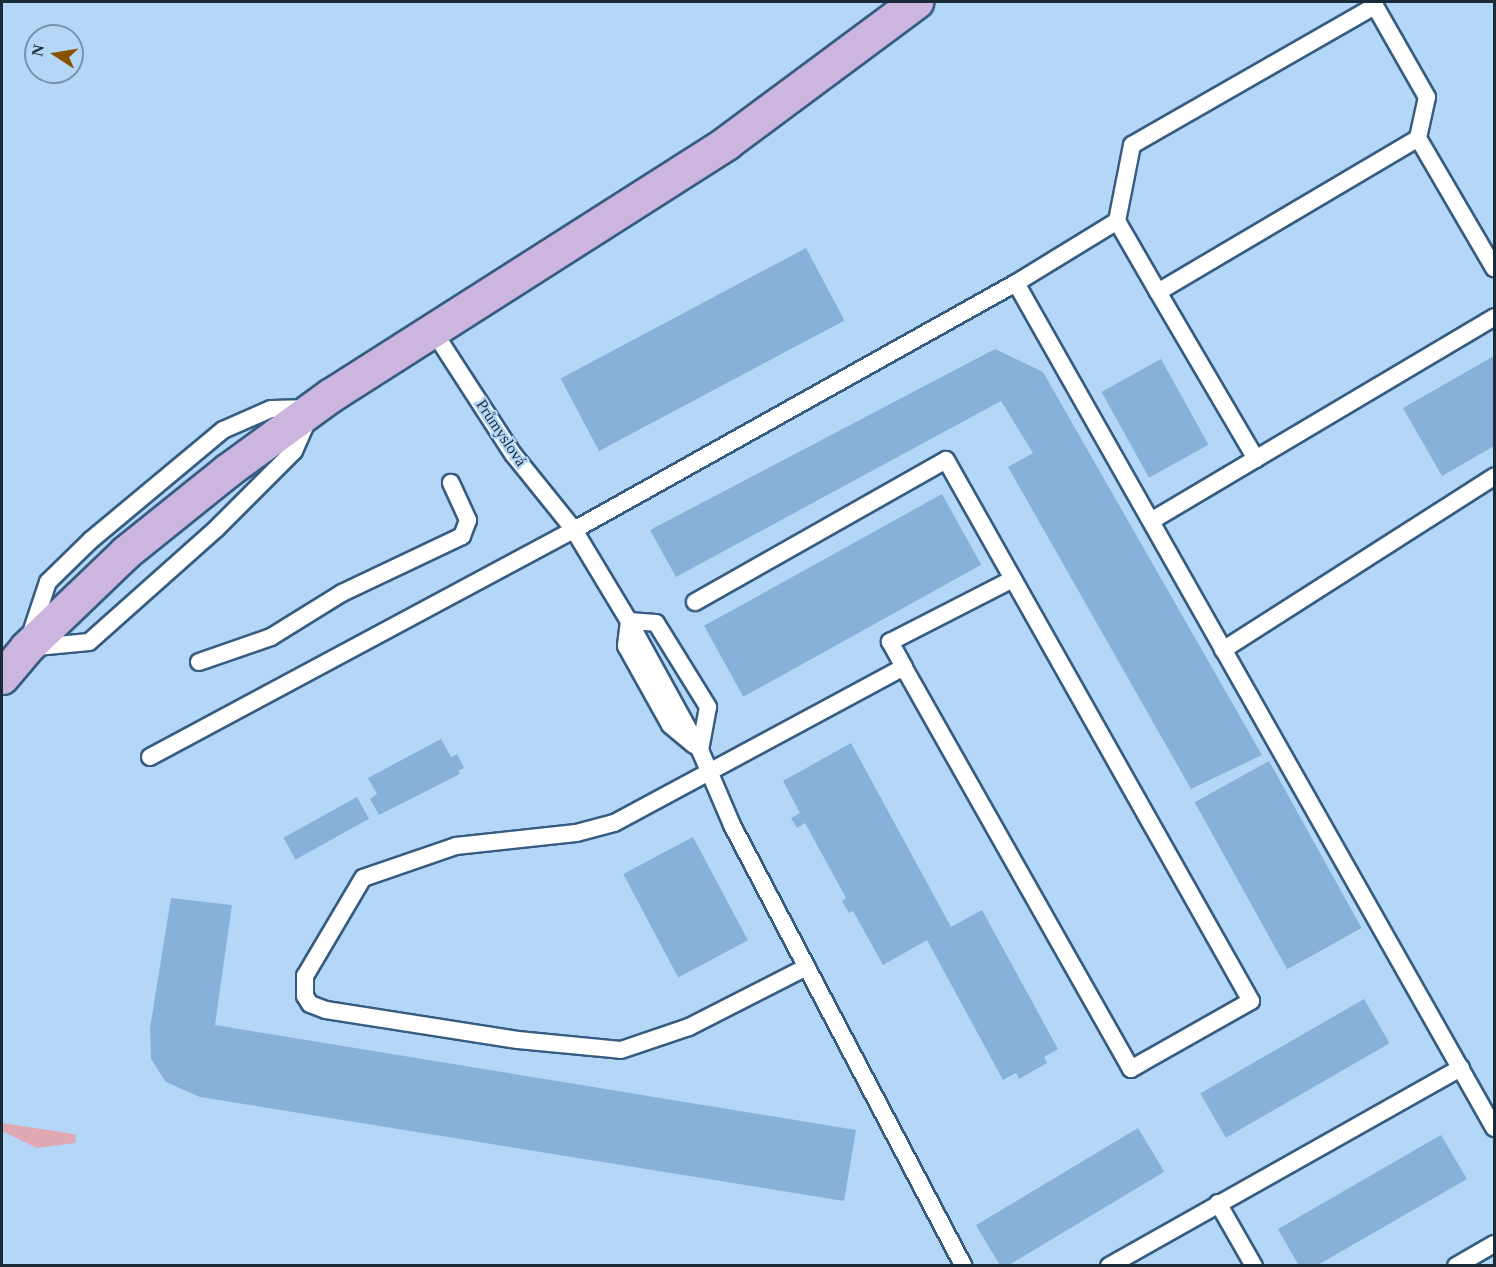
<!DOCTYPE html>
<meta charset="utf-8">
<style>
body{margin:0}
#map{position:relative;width:1496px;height:1267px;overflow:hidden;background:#b4d7f8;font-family:Georgia,serif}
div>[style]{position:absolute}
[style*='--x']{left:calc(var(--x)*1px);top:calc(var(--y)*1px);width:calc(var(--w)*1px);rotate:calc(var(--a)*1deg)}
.green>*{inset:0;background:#e0a9b2}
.building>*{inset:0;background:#87b1d9;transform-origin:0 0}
.roads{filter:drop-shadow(2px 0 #365d81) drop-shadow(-2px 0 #365d81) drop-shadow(0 2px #365d81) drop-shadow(0 -2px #365d81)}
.lane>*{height:16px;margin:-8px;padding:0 8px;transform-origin:8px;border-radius:8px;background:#fff}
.primary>*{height:33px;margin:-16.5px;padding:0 16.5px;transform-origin:16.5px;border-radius:16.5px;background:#ccb6e0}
span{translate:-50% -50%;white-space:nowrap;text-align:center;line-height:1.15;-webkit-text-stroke:4.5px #b4d7f8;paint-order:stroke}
.street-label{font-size:16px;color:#192a39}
.frame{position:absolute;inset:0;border:3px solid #192a39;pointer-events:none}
.north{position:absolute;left:24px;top:24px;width:60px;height:60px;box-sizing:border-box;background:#b4d7f8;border:2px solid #7692ac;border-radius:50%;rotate:282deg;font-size:16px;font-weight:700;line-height:24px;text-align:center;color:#192a39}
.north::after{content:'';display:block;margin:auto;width:21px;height:27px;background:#885200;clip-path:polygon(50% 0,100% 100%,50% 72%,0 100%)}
</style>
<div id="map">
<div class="green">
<div style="clip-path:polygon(2px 1123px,68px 1133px,76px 1135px,75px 1143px,37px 1148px,2px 1131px)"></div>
</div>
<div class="building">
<div style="left:806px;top:248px;width:82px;height:278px;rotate:62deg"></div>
<div style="clip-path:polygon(995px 349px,1043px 372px,1262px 755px,1191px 789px,1008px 467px,1033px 453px,1001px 401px,676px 577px,650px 530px)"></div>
<div style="clip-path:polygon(1494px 356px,1494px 446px,1442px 476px,1403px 408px)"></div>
<div style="left:1161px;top:359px;width:98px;height:68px;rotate:61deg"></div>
<div style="left:942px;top:494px;width:81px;height:272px;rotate:61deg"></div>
<div style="clip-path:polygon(441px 739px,451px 757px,457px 754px,464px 768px,458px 771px,460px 774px,379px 815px,370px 799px,377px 794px,368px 778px)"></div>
<div style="clip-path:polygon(851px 743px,951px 927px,982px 910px,1058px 1049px,1044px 1057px,1047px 1063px,1019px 1079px,1016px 1073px,1003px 1080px,927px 940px,883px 965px,853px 911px,849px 913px,842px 901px,846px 898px,805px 823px,797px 828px,791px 818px,800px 813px,783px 781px)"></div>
<div style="left:1269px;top:761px;width:191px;height:85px;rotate:61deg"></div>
<div style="left:357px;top:797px;width:25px;height:84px;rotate:61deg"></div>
<div style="left:693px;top:837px;width:117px;height:79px;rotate:62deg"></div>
<div style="clip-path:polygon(171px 898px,232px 905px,215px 1025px,856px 1130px,844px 1201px,200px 1097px,166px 1082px,151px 1059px,150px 1028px)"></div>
<div style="left:1364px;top:999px;width:51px;height:189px;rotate:60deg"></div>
<div style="left:1138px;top:1128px;width:51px;height:189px;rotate:59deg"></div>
<div style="clip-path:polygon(1441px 1135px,1467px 1179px,1316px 1266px,1299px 1266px,1278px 1229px)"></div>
</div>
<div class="roads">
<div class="lane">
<div style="--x:1117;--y:221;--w:77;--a:-78.8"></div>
<div style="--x:1132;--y:145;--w:280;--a:-29.8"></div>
<div style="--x:1375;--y:6;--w:105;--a:60.3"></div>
<div style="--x:1427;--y:97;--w:42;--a:102.4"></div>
<div style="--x:1016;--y:283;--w:971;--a:60.5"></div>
<div style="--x:434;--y:332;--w:145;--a:57.1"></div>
<div style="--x:513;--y:454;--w:97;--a:51.2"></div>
<div style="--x:574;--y:530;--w:106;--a:58.9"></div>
<div style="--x:629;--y:621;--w:147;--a:61.2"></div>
<div style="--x:700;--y:750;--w:82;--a:66.9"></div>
<div style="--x:732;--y:825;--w:498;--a:62.3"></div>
<div style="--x:313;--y:408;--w:47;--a:113.8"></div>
<div style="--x:294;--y:451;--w:110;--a:135"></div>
<div style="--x:216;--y:529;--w:170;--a:138.3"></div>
<div style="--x:89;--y:642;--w:63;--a:174.6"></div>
<div style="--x:26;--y:648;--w:70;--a:-71.6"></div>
<div style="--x:48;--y:582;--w:60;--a:-44.3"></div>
<div style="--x:91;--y:540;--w:172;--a:-39.8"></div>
<div style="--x:223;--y:430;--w:52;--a:-23.6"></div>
<div style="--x:271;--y:409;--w:42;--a:-1.4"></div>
<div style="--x:1256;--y:459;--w:194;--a:-120.4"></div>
<div style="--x:1158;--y:292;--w:302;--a:-30.6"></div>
<div style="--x:1418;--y:138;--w:151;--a:59.7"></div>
<div style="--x:1151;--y:521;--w:399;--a:-30.7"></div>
<div style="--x:695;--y:602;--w:288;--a:-29.5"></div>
<div style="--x:946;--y:460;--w:621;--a:60.59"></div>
<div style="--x:1251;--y:1001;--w:138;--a:150.5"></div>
<div style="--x:1131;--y:1069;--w:462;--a:-119.5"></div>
<div style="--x:904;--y:667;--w:329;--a:151.7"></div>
<div style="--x:614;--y:823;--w:39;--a:165"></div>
<div style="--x:576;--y:833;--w:121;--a:173.8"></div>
<div style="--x:456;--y:846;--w:98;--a:161"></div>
<div style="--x:363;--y:878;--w:114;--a:120.6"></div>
<div style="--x:305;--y:976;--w:20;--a:90"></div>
<div style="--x:305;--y:996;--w:9;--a:58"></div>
<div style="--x:310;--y:1004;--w:17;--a:21"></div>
<div style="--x:326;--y:1010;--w:194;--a:8.9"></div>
<div style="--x:518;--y:1040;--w:103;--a:5.5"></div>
<div style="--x:621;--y:1050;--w:72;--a:-18.7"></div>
<div style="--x:689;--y:1027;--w:132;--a:-27"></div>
<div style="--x:629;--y:621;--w:27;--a:4"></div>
<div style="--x:656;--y:623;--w:99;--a:58.2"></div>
<div style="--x:708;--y:707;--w:44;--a:100.5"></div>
<div style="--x:629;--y:621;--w:25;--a:97"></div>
<div style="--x:626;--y:646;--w:90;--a:60.9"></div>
<div style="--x:670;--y:725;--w:31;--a:40"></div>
<div style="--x:1223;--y:650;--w:322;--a:-32.6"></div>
<div style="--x:199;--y:662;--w:76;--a:-19.1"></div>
<div style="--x:271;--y:637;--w:84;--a:-31.8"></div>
<div style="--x:342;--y:593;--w:133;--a:-25.4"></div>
<div style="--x:462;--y:536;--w:17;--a:-69"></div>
<div style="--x:468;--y:520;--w:41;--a:-114.7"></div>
<div style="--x:904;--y:667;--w:29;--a:-119"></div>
<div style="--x:890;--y:642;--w:138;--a:-27.1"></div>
<div style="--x:150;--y:757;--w:481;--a:-28.2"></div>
<div style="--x:574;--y:530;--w:506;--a:-29.2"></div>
<div style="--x:1016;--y:283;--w:119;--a:-31.5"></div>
<div style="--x:1117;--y:221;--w:82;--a:60"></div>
<div style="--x:1218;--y:1203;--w:73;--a:60.3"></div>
<div style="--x:1109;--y:1266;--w:404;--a:-29.4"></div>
<div style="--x:1456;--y:1266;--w:44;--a:-30.1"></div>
</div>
<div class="primary">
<div style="--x:2;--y:677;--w:38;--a:-50"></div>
<div style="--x:26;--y:648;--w:139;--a:-43.8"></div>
<div style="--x:126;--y:552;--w:131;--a:-38.8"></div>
<div style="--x:228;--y:470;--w:127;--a:-36.1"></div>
<div style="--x:331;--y:395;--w:469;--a:-32.5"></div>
<div style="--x:726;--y:143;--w:237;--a:-36.6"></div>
</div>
</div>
<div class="street-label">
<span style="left:501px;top:433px;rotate:56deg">Průmyslová</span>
</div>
<div class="frame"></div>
<div class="north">N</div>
</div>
